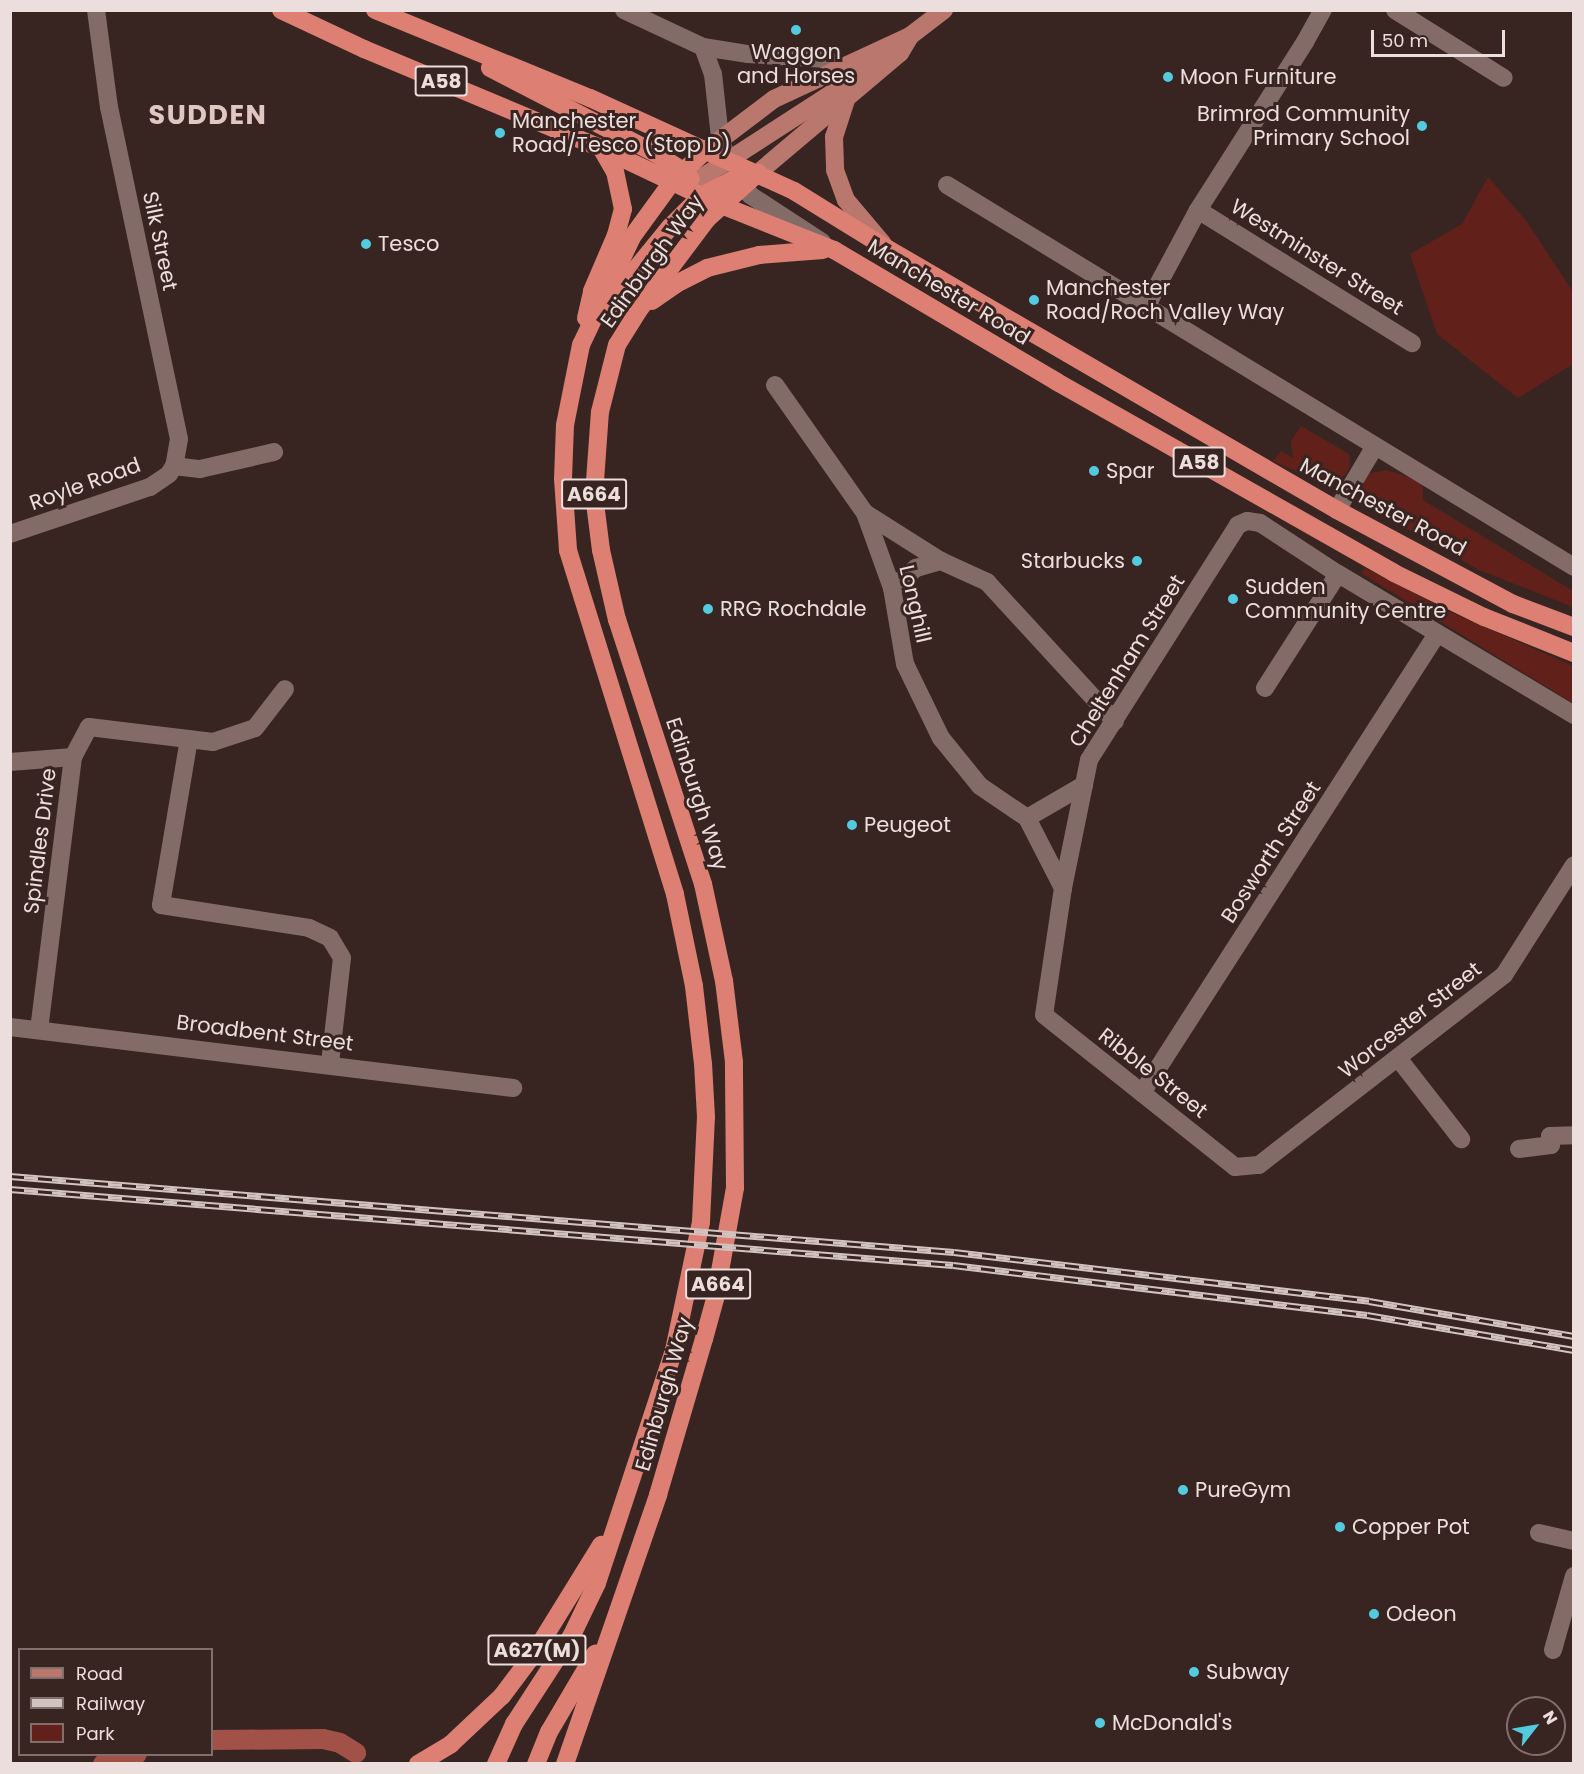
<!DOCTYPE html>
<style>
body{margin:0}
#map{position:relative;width:1584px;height:1774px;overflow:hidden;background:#382522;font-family:Poppins,sans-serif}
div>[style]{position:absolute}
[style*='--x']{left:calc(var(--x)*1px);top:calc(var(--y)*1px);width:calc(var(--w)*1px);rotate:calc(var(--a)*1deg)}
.green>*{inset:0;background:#61211a}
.canal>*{height:20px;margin:-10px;padding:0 10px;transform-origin:10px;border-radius:10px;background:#a15147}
.minor>*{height:18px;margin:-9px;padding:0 9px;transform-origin:9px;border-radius:9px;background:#836b68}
.major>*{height:18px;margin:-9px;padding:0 9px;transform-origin:9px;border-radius:9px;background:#b9776e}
.highway>*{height:18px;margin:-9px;padding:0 9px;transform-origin:9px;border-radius:9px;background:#dd7f72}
.rail>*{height:7px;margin-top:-3.5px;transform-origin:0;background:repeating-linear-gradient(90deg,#382522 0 14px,#d2c3c1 0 28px);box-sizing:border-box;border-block:2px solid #d2c3c1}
.dots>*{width:16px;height:16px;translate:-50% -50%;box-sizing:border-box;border:3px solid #382522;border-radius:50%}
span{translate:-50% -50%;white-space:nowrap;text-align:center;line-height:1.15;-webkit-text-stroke:6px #382522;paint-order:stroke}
.shield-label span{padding:2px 4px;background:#382522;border:2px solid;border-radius:4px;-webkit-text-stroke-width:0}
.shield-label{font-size:20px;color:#ecdedc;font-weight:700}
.poi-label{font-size:21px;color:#ecdedc}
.left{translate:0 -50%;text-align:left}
.right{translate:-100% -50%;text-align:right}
.street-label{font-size:21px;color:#ecdedc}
.district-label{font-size:27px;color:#e1c7c2;font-weight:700;letter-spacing:1.5px}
.frame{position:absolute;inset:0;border:12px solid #ecdedc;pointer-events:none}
.legend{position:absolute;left:18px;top:1648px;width:195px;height:108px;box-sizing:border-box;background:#382522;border:2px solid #806f6c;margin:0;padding:8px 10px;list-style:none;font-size:18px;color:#ecdedc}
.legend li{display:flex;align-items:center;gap:12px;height:30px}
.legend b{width:30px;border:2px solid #806f6c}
.north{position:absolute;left:1506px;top:1696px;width:60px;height:60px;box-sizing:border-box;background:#382522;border:2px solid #806f6c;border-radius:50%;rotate:59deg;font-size:16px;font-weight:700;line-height:24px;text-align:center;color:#ecdedc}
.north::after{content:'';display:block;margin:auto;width:21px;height:27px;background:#54cade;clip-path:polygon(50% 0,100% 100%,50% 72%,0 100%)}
.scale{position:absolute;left:1371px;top:30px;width:134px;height:27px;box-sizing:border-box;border:3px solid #ecdedc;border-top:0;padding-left:8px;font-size:18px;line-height:21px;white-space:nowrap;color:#ecdedc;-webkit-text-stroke:4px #382522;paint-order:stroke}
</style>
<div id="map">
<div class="green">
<div style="clip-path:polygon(1488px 177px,1527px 222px,1573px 292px,1573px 364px,1518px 398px,1437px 334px,1410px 254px,1462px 224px)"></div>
<div style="clip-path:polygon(1301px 426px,1349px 454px,1350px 465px,1346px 474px,1338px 481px,1327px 482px,1312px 478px,1273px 461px,1281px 451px,1293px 458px,1291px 441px)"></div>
<div style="clip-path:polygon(1387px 470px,1419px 480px,1423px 488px,1423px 500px,1573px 591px,1573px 607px,1477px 569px,1357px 500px,1354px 496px,1367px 474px)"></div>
<div style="clip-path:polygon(1365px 568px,1448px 611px,1573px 666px,1573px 703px,1361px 573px)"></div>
</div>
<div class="canal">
<div style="--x:212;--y:1740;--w:111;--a:-0.5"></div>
<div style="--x:323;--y:1739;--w:17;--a:13"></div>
<div style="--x:340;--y:1743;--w:19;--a:32"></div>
<div style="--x:103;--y:1764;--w:35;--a:-16"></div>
</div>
<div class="minor">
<div style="--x:96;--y:10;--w:98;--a:82.4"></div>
<div style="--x:109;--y:107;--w:339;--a:78.1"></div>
<div style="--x:179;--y:439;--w:27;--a:100"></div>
<div style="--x:624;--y:10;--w:87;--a:25.1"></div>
<div style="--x:703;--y:47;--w:46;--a:8.8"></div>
<div style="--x:748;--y:54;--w:79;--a:3.6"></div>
<div style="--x:827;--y:59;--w:17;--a:33"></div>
<div style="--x:1395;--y:10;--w:128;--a:32"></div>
<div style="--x:703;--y:47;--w:29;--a:70"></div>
<div style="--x:713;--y:74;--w:63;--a:83.7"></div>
<div style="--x:720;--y:137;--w:33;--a:72"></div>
<div style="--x:730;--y:168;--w:34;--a:53"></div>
<div style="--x:750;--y:195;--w:86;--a:33.1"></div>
<div style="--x:947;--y:185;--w:734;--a:31.35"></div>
<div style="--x:1198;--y:210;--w:252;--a:31.9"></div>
<div style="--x:1146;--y:307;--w:110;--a:-61.8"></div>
<div style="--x:1198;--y:210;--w:199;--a:-57.5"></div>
<div style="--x:1305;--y:42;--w:37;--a:-61"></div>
<div style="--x:775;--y:385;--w:156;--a:54.9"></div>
<div style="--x:865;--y:513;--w:80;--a:70.2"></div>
<div style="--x:892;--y:588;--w:77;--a:80.3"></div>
<div style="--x:905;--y:664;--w:82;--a:64.1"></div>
<div style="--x:941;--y:738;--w:62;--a:50.9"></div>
<div style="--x:980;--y:786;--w:57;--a:34.2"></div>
<div style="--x:1027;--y:818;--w:79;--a:62.8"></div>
<div style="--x:1337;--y:510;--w:74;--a:-59.3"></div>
<div style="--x:865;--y:513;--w:90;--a:32.3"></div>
<div style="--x:941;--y:561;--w:51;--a:24.5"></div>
<div style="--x:987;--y:582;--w:189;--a:47.4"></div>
<div style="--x:10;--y:534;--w:148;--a:-18.6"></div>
<div style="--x:150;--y:487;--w:23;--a:-34"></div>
<div style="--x:169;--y:474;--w:9;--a:-58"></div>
<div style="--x:174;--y:466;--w:26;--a:7"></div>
<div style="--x:200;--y:469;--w:76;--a:-12.9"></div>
<div style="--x:892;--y:588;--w:31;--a:-40"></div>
<div style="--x:916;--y:568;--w:26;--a:-16"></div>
<div style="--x:1265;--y:688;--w:135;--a:-57.4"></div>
<div style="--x:1574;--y:715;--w:275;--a:-149.1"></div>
<div style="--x:1338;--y:574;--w:93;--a:-146.8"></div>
<div style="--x:1260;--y:523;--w:13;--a:-171"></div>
<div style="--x:1247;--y:521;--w:10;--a:156"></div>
<div style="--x:1238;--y:525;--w:278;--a:122.4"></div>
<div style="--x:1089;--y:760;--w:131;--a:101.5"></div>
<div style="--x:1063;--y:888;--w:128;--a:98.5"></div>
<div style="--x:1044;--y:1015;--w:244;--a:38.5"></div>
<div style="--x:1235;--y:1167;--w:24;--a:-5"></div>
<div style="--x:1259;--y:1165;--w:310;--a:-37.8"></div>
<div style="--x:1504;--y:975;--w:130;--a:-57.5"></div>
<div style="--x:189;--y:739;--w:168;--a:99.6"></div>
<div style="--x:161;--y:905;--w:150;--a:8.8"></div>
<div style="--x:309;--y:928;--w:23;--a:25"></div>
<div style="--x:330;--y:938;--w:23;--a:59"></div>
<div style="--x:342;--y:958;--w:107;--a:96.5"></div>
<div style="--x:73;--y:757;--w:34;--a:-62"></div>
<div style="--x:89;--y:727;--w:125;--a:6.9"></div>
<div style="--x:213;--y:742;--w:44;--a:-18.4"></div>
<div style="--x:255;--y:728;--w:49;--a:-52.4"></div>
<div style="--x:10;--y:762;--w:63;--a:-4.5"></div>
<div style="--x:73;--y:757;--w:274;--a:97.1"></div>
<div style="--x:1027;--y:818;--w:66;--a:-30.1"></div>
<div style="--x:10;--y:1027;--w:507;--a:6.91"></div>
<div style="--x:1398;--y:1058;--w:103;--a:52.1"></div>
<div style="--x:1142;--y:1093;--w:546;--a:-57.27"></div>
<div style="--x:1519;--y:1149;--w:32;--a:-7"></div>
<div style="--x:1551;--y:1145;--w:9;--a:-96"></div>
<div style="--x:1550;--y:1136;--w:24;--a:-2"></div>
<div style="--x:1539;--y:1533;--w:36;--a:13"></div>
<div style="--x:1553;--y:1650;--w:77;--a:-74.2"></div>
</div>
<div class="major">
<div style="--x:847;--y:97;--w:42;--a:108"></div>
<div style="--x:834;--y:137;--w:33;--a:88"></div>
<div style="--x:835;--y:170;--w:32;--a:70"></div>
<div style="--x:846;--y:200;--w:57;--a:49.9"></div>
<div style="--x:704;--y:152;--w:88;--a:-37.1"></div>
<div style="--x:774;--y:99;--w:150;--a:-24.9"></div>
<div style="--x:910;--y:36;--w:43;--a:-37.4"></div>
<div style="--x:758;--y:173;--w:186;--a:-40.2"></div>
<div style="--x:900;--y:53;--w:17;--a:-59"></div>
<div style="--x:677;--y:182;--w:9;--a:0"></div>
<div style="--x:686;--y:182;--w:19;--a:-18"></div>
<div style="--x:704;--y:176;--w:166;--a:-32.9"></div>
<div style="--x:843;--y:86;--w:45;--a:-26.6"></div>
</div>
<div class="highway">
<div style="--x:281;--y:10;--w:92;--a:25.2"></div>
<div style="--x:364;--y:49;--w:257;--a:22.7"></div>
<div style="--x:601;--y:148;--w:133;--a:25.4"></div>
<div style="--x:721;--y:205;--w:122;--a:21.7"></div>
<div style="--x:834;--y:250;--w:259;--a:30.6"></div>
<div style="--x:1057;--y:382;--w:387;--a:29.5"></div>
<div style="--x:1394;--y:573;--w:100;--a:26.1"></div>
<div style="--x:1484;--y:617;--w:97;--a:21.8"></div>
<div style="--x:375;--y:10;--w:232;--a:22.3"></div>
<div style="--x:590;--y:98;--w:224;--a:24.5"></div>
<div style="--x:794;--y:191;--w:110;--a:31.7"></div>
<div style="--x:888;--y:249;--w:519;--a:30.17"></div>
<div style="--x:1337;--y:510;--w:200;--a:28.1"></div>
<div style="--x:1513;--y:604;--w:65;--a:20.7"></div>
<div style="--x:490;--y:68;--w:183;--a:27.3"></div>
<div style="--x:653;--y:152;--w:36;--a:32"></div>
<div style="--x:683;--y:171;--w:11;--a:45"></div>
<div style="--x:652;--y:301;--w:29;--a:-35"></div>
<div style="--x:676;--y:284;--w:35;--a:-27"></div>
<div style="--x:707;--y:268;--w:54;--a:-14"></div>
<div style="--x:759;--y:255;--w:64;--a:-4.5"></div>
<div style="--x:612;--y:304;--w:27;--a:-59"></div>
<div style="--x:626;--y:281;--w:70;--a:-50.8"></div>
<div style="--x:670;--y:227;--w:44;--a:-45"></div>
<div style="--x:701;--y:196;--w:44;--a:-27.1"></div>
<div style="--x:740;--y:176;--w:13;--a:-9"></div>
<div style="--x:586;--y:318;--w:28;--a:-77"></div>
<div style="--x:592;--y:291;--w:61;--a:-66.8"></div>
<div style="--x:616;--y:235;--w:27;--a:-75"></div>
<div style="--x:623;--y:209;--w:38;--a:-102"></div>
<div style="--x:615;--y:172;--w:28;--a:-120"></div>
<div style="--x:418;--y:1764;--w:39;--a:-31"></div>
<div style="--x:451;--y:1744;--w:70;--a:-43.3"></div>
<div style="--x:502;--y:1696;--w:55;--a:-53.1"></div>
<div style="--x:535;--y:1652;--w:126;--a:-58.3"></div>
<div style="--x:496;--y:1764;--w:44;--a:-65.8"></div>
<div style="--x:514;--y:1724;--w:106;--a:-56.9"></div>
<div style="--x:572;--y:1635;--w:58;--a:-64.3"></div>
<div style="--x:597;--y:1583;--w:245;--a:-71.7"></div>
<div style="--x:674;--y:1350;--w:131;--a:-78.1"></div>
<div style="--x:701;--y:1222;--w:105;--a:-87.3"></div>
<div style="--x:706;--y:1117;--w:53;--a:-93.2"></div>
<div style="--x:703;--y:1064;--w:79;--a:-96.6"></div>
<div style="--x:694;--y:986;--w:94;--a:-101.7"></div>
<div style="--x:675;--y:894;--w:360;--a:-107.3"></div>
<div style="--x:568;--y:550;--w:71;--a:-94"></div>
<div style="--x:563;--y:479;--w:54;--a:-87.9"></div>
<div style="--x:565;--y:425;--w:82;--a:-78.7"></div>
<div style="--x:581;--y:345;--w:119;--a:-64.7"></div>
<div style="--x:632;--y:237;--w:68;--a:-54"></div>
<div style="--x:672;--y:182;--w:44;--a:-43.2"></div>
<div style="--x:536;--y:1764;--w:35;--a:-68"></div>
<div style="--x:549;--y:1732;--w:91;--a:-59.5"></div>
<div style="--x:565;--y:1764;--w:285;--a:-70.9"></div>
<div style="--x:658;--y:1495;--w:163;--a:-73.6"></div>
<div style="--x:704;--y:1339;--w:41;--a:-74.6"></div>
<div style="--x:715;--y:1299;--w:113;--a:-79.8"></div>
<div style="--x:735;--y:1188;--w:126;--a:-90.5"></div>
<div style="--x:734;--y:1062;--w:82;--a:-97"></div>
<div style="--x:724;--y:981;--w:99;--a:-102.2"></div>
<div style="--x:703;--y:884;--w:278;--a:-108"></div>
<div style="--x:617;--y:620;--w:72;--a:-102.9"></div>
<div style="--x:601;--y:550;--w:55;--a:-97.3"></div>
<div style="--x:594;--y:495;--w:83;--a:-85.9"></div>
<div style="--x:600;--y:412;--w:69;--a:-75.8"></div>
<div style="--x:617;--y:345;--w:40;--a:-58"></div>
<div style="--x:638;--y:311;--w:115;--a:-53.1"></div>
<div style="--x:707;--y:219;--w:69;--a:-42"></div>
</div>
<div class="rail">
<div style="--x:10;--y:1176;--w:947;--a:4.6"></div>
<div style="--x:954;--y:1252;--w:418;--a:6.7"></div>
<div style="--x:1369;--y:1301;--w:208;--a:9.7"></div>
<div style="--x:10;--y:1189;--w:946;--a:4.61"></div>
<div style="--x:953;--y:1265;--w:417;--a:6.9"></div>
<div style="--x:1367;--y:1315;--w:210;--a:9.6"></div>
</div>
<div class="dots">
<div style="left:796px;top:30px;background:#54cade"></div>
<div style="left:1168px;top:77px;background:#54cade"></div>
<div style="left:1422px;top:126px;background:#54cade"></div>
<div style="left:500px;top:133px;background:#54cade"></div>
<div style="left:366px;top:244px;background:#54cade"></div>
<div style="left:1034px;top:300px;background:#54cade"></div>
<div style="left:1094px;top:471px;background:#54cade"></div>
<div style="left:1137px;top:561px;background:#54cade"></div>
<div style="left:1233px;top:599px;background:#54cade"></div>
<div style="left:708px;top:609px;background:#54cade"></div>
<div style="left:852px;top:825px;background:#54cade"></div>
<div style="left:1183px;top:1490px;background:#54cade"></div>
<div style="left:1340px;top:1527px;background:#54cade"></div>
<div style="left:1374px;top:1614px;background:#54cade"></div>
<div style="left:1194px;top:1672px;background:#54cade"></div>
<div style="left:1100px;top:1723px;background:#54cade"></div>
</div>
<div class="shield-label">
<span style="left:441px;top:81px">A58</span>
<span style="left:1199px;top:462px">A58</span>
<span style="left:594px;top:494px">A664</span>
<span style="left:718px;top:1284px">A664</span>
<span style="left:537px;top:1650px">A627(M)</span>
</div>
<div class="poi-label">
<span style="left:796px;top:64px">Waggon<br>and Horses</span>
<span class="left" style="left:1180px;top:77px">Moon Furniture</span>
<span class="right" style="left:1410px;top:126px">Brimrod Community<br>Primary School</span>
<span class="left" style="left:512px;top:133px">Manchester<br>Road/Tesco (Stop D)</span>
<span class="left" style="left:378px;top:244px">Tesco</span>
<span class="left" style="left:1046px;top:300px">Manchester<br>Road/Roch Valley Way</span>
<span class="left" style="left:1106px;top:471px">Spar</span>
<span class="right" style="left:1125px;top:561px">Starbucks</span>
<span class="left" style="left:1245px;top:599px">Sudden<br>Community Centre</span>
<span class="left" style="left:720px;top:609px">RRG Rochdale</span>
<span class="left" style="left:864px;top:825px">Peugeot</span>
<span class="left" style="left:1195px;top:1490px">PureGym</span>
<span class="left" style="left:1352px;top:1527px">Copper Pot</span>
<span class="left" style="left:1386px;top:1614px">Odeon</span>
<span class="left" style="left:1206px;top:1672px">Subway</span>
<span class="left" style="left:1112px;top:1723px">McDonald's</span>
</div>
<div class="street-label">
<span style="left:160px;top:241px;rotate:78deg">Silk Street</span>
<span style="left:1317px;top:257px;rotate:32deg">Westminster Street</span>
<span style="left:652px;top:261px;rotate:-54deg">Edinburgh Way</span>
<span style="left:949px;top:292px;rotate:31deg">Manchester Road</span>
<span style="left:85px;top:484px;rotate:-20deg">Royle Road</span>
<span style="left:1383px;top:507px;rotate:28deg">Manchester Road</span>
<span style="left:915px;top:604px;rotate:77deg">Longhill</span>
<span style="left:1127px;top:661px;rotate:-58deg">Cheltenham Street</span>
<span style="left:697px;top:794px;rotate:72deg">Edinburgh Way</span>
<span style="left:40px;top:841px;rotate:-83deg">Spindles Drive</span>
<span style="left:1271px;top:852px;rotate:-57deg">Bosworth Street</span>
<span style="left:1410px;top:1020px;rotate:-38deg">Worcester Street</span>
<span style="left:265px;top:1033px;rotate:7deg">Broadbent Street</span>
<span style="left:1153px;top:1073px;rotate:38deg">Ribble Street</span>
<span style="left:664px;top:1394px;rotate:-74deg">Edinburgh Way</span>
</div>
<div class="district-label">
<span style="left:208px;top:115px">SUDDEN</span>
</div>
<div class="frame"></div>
<ul class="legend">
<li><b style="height:8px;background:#b9776e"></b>Road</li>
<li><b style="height:8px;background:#d2c3c1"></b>Railway</li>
<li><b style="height:16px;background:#61211a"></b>Park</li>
</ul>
<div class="north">N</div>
<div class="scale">50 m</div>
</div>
